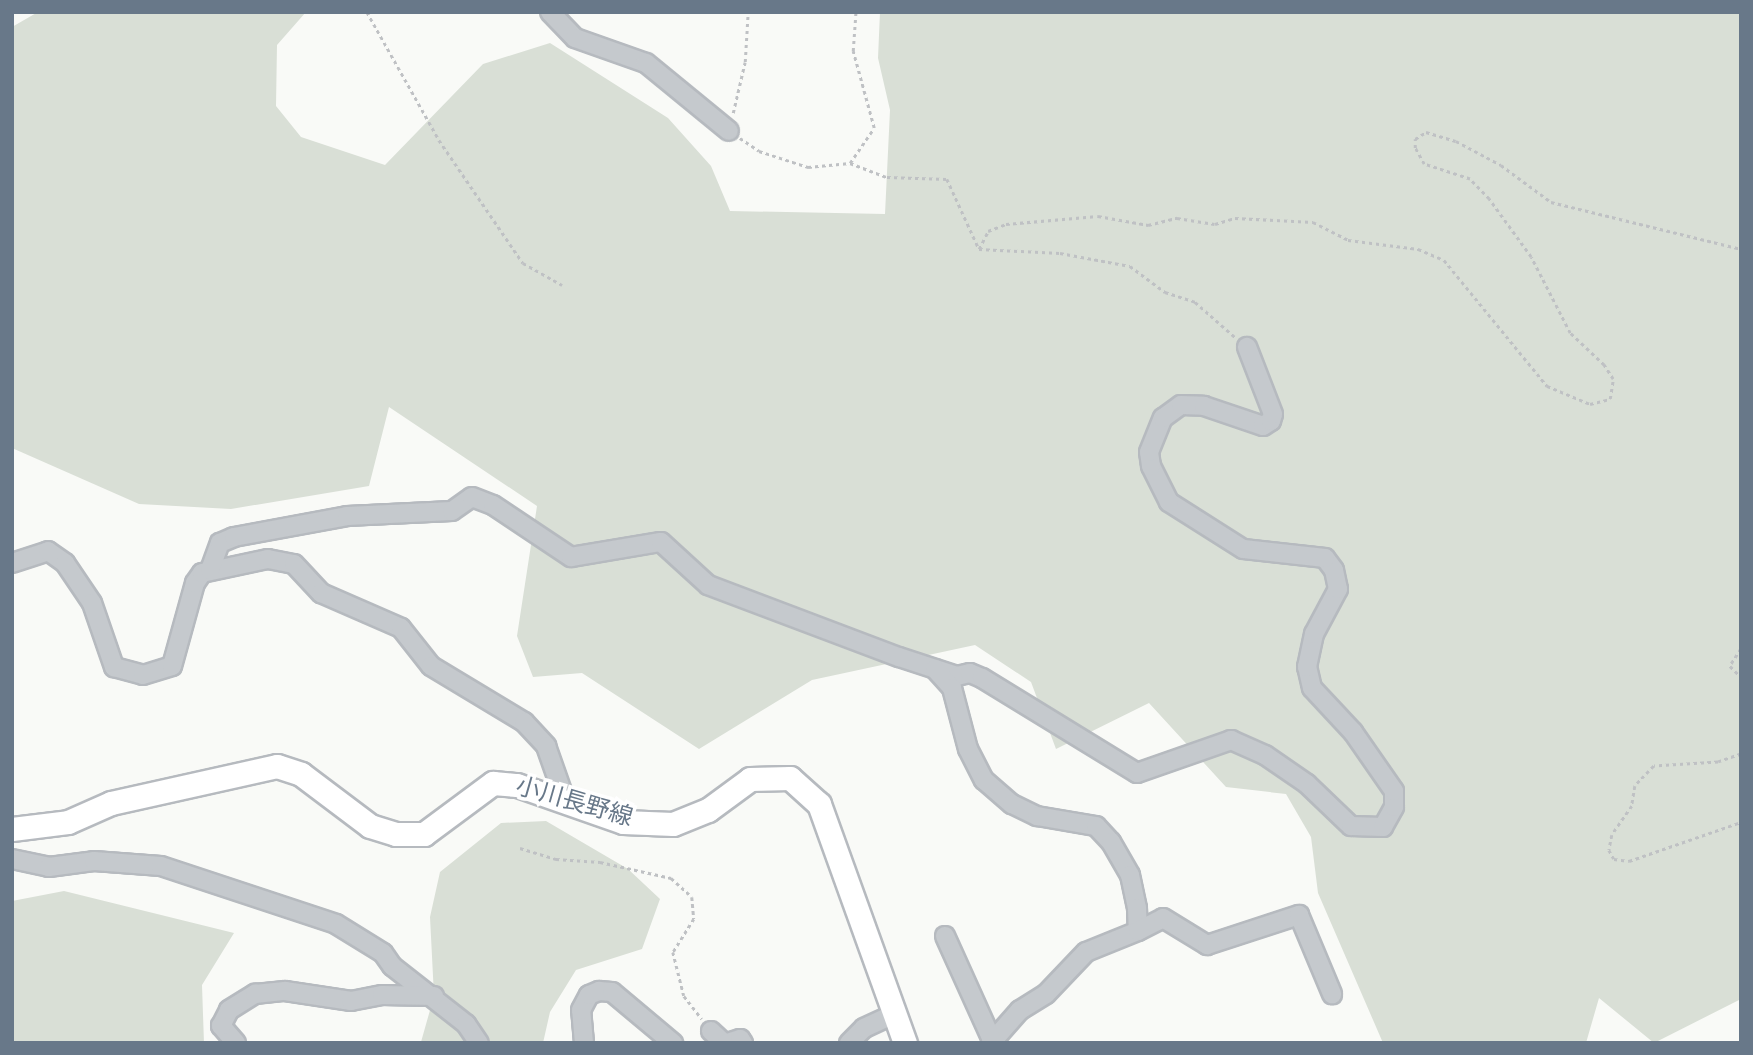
<!DOCTYPE html>
<meta charset="utf-8">
<style>
body{margin:0}
#map{position:relative;width:1753px;height:1055px;overflow:hidden;background:#f9faf7;font-family:"Alegreya Sans","Noto Sans JP",sans-serif}
div>[style]{position:absolute}
[style*='--x']{left:calc(var(--x)*1px);top:calc(var(--y)*1px);width:calc(var(--w)*1px);rotate:calc(var(--a)*1deg)}
.green>*{inset:0;background:#d9dfd6}
.path>*{height:2.5px;margin-top:-1.25px;transform-origin:0;background:repeating-linear-gradient(90deg,#bfc1c4 0 3.5px,transparent 0 7px)}
.roads{filter:drop-shadow(2px 0 #b6babf) drop-shadow(-2px 0 #b6babf) drop-shadow(0 2px #b6babf) drop-shadow(0 -2px #b6babf)}
.minor>*{height:18px;margin:-9px;padding:0 9px;transform-origin:9px;border-radius:9px;background:#c5c9cd}
.major>*{height:23px;margin:-11.5px;padding:0 11.5px;transform-origin:11.5px;border-radius:11.5px;background:#fff}
span{translate:-50% -50%;white-space:nowrap;text-align:center;line-height:1.15;-webkit-text-stroke:7px #fff;paint-order:stroke}
.street-label{font-size:24px;color:#687889}
.frame{position:absolute;inset:0;border:14px solid #687889;pointer-events:none}
</style>
<div id="map">
<div class="green">
<div style="clip-path:polygon(38px 12px,306px 12px,277px 45px,276px 106px,301px 137px,385px 165px,483px 64px,550px 43px,668px 118px,711px 166px,730px 211px,885px 214px,890px 110px,878px 58px,880px 12px,1741px 12px,1741px 999px,1654px 1043px,1599px 998px,1586px 1043px,1383px 1043px,1318px 893px,1311px 837px,1286px 794px,1226px 787px,1149px 703px,1056px 749px,1031px 682px,975px 645px,812px 680px,699px 749px,582px 673px,533px 677px,517px 636px,537px 506px,389px 407px,369px 486px,231px 509px,139px 504px,12px 448px,12px 27px)"></div>
<div style="clip-path:polygon(546px 821px,628px 869px,660px 899px,642px 949px,576px 970px,550px 1012px,543px 1043px,416px 1043px,421px 1042px,434px 996px,430px 917px,440px 872px,501px 823px)"></div>
<div style="clip-path:polygon(64px 891px,234px 933px,202px 985px,204px 1043px,12px 1043px,12px 901px)"></div>
</div>
<div class="path">
<div style="--x:367;--y:12;--w:147;--a:60.6"></div>
<div style="--x:439;--y:140;--w:149;--a:55.7"></div>
<div style="--x:523;--y:263;--w:45;--a:29.4"></div>
<div style="--x:733;--y:113;--w:52;--a:-76.8"></div>
<div style="--x:745;--y:62;--w:50;--a:-86.6"></div>
<div style="--x:740;--y:138;--w:23;--a:34"></div>
<div style="--x:759;--y:151;--w:52;--a:18.1"></div>
<div style="--x:808;--y:167;--w:42;--a:-5.4"></div>
<div style="--x:850;--y:163;--w:40;--a:21"></div>
<div style="--x:887;--y:177;--w:60;--a:1.9"></div>
<div style="--x:947;--y:179;--w:77;--a:65.4"></div>
<div style="--x:850;--y:163;--w:42;--a:-55.6"></div>
<div style="--x:874;--y:128;--w:80;--a:-105.3"></div>
<div style="--x:853;--y:51;--w:39;--a:-86"></div>
<div style="--x:979;--y:249;--w:20;--a:-63"></div>
<div style="--x:988;--y:231;--w:19;--a:-21"></div>
<div style="--x:1006;--y:224;--w:92;--a:-5"></div>
<div style="--x:1098;--y:216;--w:51;--a:10.2"></div>
<div style="--x:1148;--y:225;--w:30;--a:-14"></div>
<div style="--x:1177;--y:218;--w:38;--a:9"></div>
<div style="--x:1215;--y:224;--w:21;--a:-17"></div>
<div style="--x:1235;--y:218;--w:78;--a:2.9"></div>
<div style="--x:1313;--y:222;--w:39;--a:27"></div>
<div style="--x:1348;--y:240;--w:71;--a:7.3"></div>
<div style="--x:1418;--y:249;--w:28;--a:23"></div>
<div style="--x:1444;--y:260;--w:163;--a:50.7"></div>
<div style="--x:1547;--y:386;--w:47;--a:22.7"></div>
<div style="--x:1590;--y:404;--w:21;--a:-14"></div>
<div style="--x:1610;--y:399;--w:20;--a:-81"></div>
<div style="--x:1613;--y:379;--w:17;--a:-123"></div>
<div style="--x:1604;--y:365;--w:47;--a:-136.7"></div>
<div style="--x:1570;--y:333;--w:85;--a:-117.2"></div>
<div style="--x:1531;--y:257;--w:72;--a:-125.9"></div>
<div style="--x:1489;--y:199;--w:28;--a:-134"></div>
<div style="--x:1470;--y:179;--w:48;--a:-161.9"></div>
<div style="--x:1424;--y:164;--w:18;--a:-119"></div>
<div style="--x:1415;--y:148;--w:9;--a:-90"></div>
<div style="--x:1415;--y:139;--w:13;--a:-32"></div>
<div style="--x:1426;--y:132;--w:31;--a:17"></div>
<div style="--x:1456;--y:141;--w:51;--a:28.1"></div>
<div style="--x:1501;--y:165;--w:62;--a:36.5"></div>
<div style="--x:1551;--y:202;--w:196;--a:13.9"></div>
<div style="--x:979;--y:249;--w:81;--a:2.8"></div>
<div style="--x:1060;--y:253;--w:71;--a:10.5"></div>
<div style="--x:1130;--y:266;--w:44;--a:36.6"></div>
<div style="--x:1165;--y:292;--w:32;--a:18"></div>
<div style="--x:1195;--y:302;--w:53;--a:41.2"></div>
<div style="--x:1741;--y:649;--w:20;--a:123"></div>
<div style="--x:1730;--y:666;--w:16;--a:45"></div>
<div style="--x:1741;--y:754;--w:24;--a:161"></div>
<div style="--x:1718;--y:762;--w:64;--a:176.4"></div>
<div style="--x:1654;--y:766;--w:28;--a:134"></div>
<div style="--x:1635;--y:786;--w:20;--a:99"></div>
<div style="--x:1632;--y:806;--w:35;--a:125"></div>
<div style="--x:1612;--y:835;--w:15;--a:101"></div>
<div style="--x:1609;--y:850;--w:10;--a:61"></div>
<div style="--x:1614;--y:859;--w:15;--a:8"></div>
<div style="--x:1629;--y:861;--w:119;--a:-19.2"></div>
<div style="--x:520;--y:848;--w:38;--a:17"></div>
<div style="--x:556;--y:859;--w:44;--a:3.9"></div>
<div style="--x:600;--y:862;--w:73;--a:12.7"></div>
<div style="--x:671;--y:878;--w:28;--a:42"></div>
<div style="--x:692;--y:897;--w:22;--a:85"></div>
<div style="--x:694;--y:919;--w:39;--a:122"></div>
<div style="--x:673;--y:952;--w:45;--a:76"></div>
<div style="--x:684;--y:996;--w:29;--a:52"></div>
</div>
<div class="roads">
<div class="minor">
<div style="--x:550;--y:12;--w:36;--a:46"></div>
<div style="--x:575;--y:38;--w:75;--a:19.4"></div>
<div style="--x:646;--y:63;--w:107;--a:39.3"></div>
<div style="--x:12;--y:563;--w:38;--a:-18"></div>
<div style="--x:48;--y:551;--w:21;--a:35"></div>
<div style="--x:65;--y:563;--w:48;--a:56"></div>
<div style="--x:92;--y:603;--w:68;--a:71"></div>
<div style="--x:114;--y:667;--w:30;--a:15"></div>
<div style="--x:143;--y:675;--w:30;--a:-17"></div>
<div style="--x:172;--y:666;--w:86;--a:-74.5"></div>
<div style="--x:195;--y:583;--w:12;--a:-55"></div>
<div style="--x:202;--y:573;--w:67;--a:-12"></div>
<div style="--x:268;--y:559;--w:26;--a:11"></div>
<div style="--x:294;--y:564;--w:40;--a:47"></div>
<div style="--x:321;--y:593;--w:87;--a:23.6"></div>
<div style="--x:401;--y:628;--w:48;--a:51.7"></div>
<div style="--x:431;--y:666;--w:109;--a:31.1"></div>
<div style="--x:524;--y:722;--w:33;--a:47"></div>
<div style="--x:546;--y:746;--w:57;--a:70.6"></div>
<div style="--x:210;--y:570;--w:29;--a:-70"></div>
<div style="--x:220;--y:543;--w:15;--a:-23"></div>
<div style="--x:234;--y:537;--w:115;--a:-10.5"></div>
<div style="--x:347;--y:516;--w:105;--a:-2.7"></div>
<div style="--x:452;--y:511;--w:24;--a:-35"></div>
<div style="--x:472;--y:497;--w:22;--a:21"></div>
<div style="--x:493;--y:505;--w:94;--a:33.7"></div>
<div style="--x:571;--y:557;--w:91;--a:-9.5"></div>
<div style="--x:661;--y:542;--w:64;--a:42.5"></div>
<div style="--x:708;--y:585;--w:204;--a:20.7"></div>
<div style="--x:899;--y:657;--w:61;--a:18.1"></div>
<div style="--x:957;--y:676;--w:13;--a:-13"></div>
<div style="--x:970;--y:673;--w:13;--a:23"></div>
<div style="--x:982;--y:678;--w:182;--a:31.5"></div>
<div style="--x:1137;--y:773;--w:100;--a:-19.3"></div>
<div style="--x:1231;--y:740;--w:37;--a:24"></div>
<div style="--x:1265;--y:755;--w:51;--a:34.6"></div>
<div style="--x:1307;--y:784;--w:61;--a:43.7"></div>
<div style="--x:1351;--y:826;--w:32;--a:2"></div>
<div style="--x:1383;--y:827;--w:23;--a:-61"></div>
<div style="--x:1394;--y:807;--w:16;--a:-90"></div>
<div style="--x:1394;--y:791;--w:72;--a:-124.8"></div>
<div style="--x:1353;--y:732;--w:60;--a:-133"></div>
<div style="--x:1312;--y:688;--w:22;--a:-103"></div>
<div style="--x:1307;--y:667;--w:34;--a:-78"></div>
<div style="--x:1314;--y:634;--w:51;--a:-61.9"></div>
<div style="--x:1338;--y:589;--w:19;--a:-102"></div>
<div style="--x:1334;--y:570;--w:15;--a:-127"></div>
<div style="--x:1325;--y:558;--w:82;--a:-173.7"></div>
<div style="--x:1243;--y:549;--w:88;--a:-147.6"></div>
<div style="--x:1169;--y:502;--w:40;--a:-116.6"></div>
<div style="--x:1151;--y:466;--w:14;--a:-98"></div>
<div style="--x:1149;--y:452;--w:37;--a:-68"></div>
<div style="--x:1163;--y:418;--w:22;--a:-36"></div>
<div style="--x:1181;--y:405;--w:23;--a:2"></div>
<div style="--x:1204;--y:406;--w:62;--a:18.7"></div>
<div style="--x:1263;--y:426;--w:9;--a:-32"></div>
<div style="--x:1271;--y:421;--w:7;--a:-74"></div>
<div style="--x:1273;--y:414;--w:72;--a:-111.2"></div>
<div style="--x:935;--y:669;--w:25;--a:48"></div>
<div style="--x:952;--y:688;--w:63;--a:75.3"></div>
<div style="--x:968;--y:749;--w:35;--a:63"></div>
<div style="--x:984;--y:780;--w:37;--a:41"></div>
<div style="--x:1012;--y:804;--w:28;--a:26"></div>
<div style="--x:1037;--y:816;--w:60;--a:9.6"></div>
<div style="--x:1096;--y:826;--w:22;--a:47"></div>
<div style="--x:1111;--y:842;--w:38;--a:60"></div>
<div style="--x:1130;--y:875;--w:34;--a:78"></div>
<div style="--x:1137;--y:908;--w:23;--a:88"></div>
<div style="--x:1138;--y:931;--w:56;--a:158"></div>
<div style="--x:1086;--y:952;--w:58;--a:133.6"></div>
<div style="--x:1046;--y:994;--w:31;--a:148"></div>
<div style="--x:1020;--y:1010;--w:44;--a:131.3"></div>
<div style="--x:12;--y:859;--w:38;--a:12"></div>
<div style="--x:49;--y:867;--w:45;--a:-7.6"></div>
<div style="--x:94;--y:861;--w:67;--a:4.3"></div>
<div style="--x:161;--y:866;--w:184;--a:18.3"></div>
<div style="--x:336;--y:924;--w:55;--a:31.7"></div>
<div style="--x:383;--y:953;--w:16;--a:55"></div>
<div style="--x:392;--y:966;--w:94;--a:38.1"></div>
<div style="--x:466;--y:1024;--w:23;--a:56"></div>
<div style="--x:1138;--y:931;--w:28;--a:-27"></div>
<div style="--x:1163;--y:918;--w:52;--a:31.5"></div>
<div style="--x:1207;--y:945;--w:97;--a:-18.1"></div>
<div style="--x:1299;--y:915;--w:86;--a:67.3"></div>
<div style="--x:945;--y:936;--w:114;--a:65.7"></div>
<div style="--x:711;--y:1031;--w:18;--a:43"></div>
<div style="--x:236;--y:1043;--w:23;--a:-131"></div>
<div style="--x:221;--y:1026;--w:18;--a:-63"></div>
<div style="--x:229;--y:1010;--w:31;--a:-32"></div>
<div style="--x:255;--y:994;--w:30;--a:-6"></div>
<div style="--x:285;--y:991;--w:67;--a:8.6"></div>
<div style="--x:351;--y:1001;--w:32;--a:-11"></div>
<div style="--x:382;--y:995;--w:52;--a:1.1"></div>
<div style="--x:584;--y:1043;--w:33;--a:-95"></div>
<div style="--x:581;--y:1010;--w:17;--a:-62"></div>
<div style="--x:589;--y:995;--w:11;--a:-22"></div>
<div style="--x:599;--y:991;--w:13;--a:4"></div>
<div style="--x:612;--y:992;--w:80;--a:39.9"></div>
<div style="--x:727;--y:1043;--w:14;--a:-17"></div>
<div style="--x:740;--y:1039;--w:5;--a:53"></div>
<div style="--x:849;--y:1043;--w:21;--a:-45"></div>
<div style="--x:864;--y:1028;--w:33;--a:-25"></div>
</div>
<div class="major">
<div style="--x:12;--y:829;--w:56;--a:-7.1"></div>
<div style="--x:68;--y:822;--w:47;--a:-23.8"></div>
<div style="--x:111;--y:803;--w:170;--a:-12.6"></div>
<div style="--x:277;--y:766;--w:25;--a:18"></div>
<div style="--x:301;--y:774;--w:86;--a:37"></div>
<div style="--x:370;--y:826;--w:27;--a:17"></div>
<div style="--x:396;--y:834;--w:28;--a:0"></div>
<div style="--x:424;--y:834;--w:86;--a:-36.5"></div>
<div style="--x:493;--y:783;--w:24;--a:5"></div>
<div style="--x:517;--y:785;--w:112;--a:19.2"></div>
<div style="--x:623;--y:822;--w:50;--a:2.3"></div>
<div style="--x:673;--y:824;--w:38;--a:-22"></div>
<div style="--x:708;--y:810;--w:52;--a:-36.4"></div>
<div style="--x:750;--y:779;--w:40;--a:-1.4"></div>
<div style="--x:790;--y:778;--w:39;--a:42"></div>
<div style="--x:819;--y:804;--w:254;--a:70.2"></div>
</div>
</div>
<div class="street-label">
<span style="left:574px;top:803px;rotate:16deg">小川長野線</span>
</div>
<div class="frame"></div>
</div>
